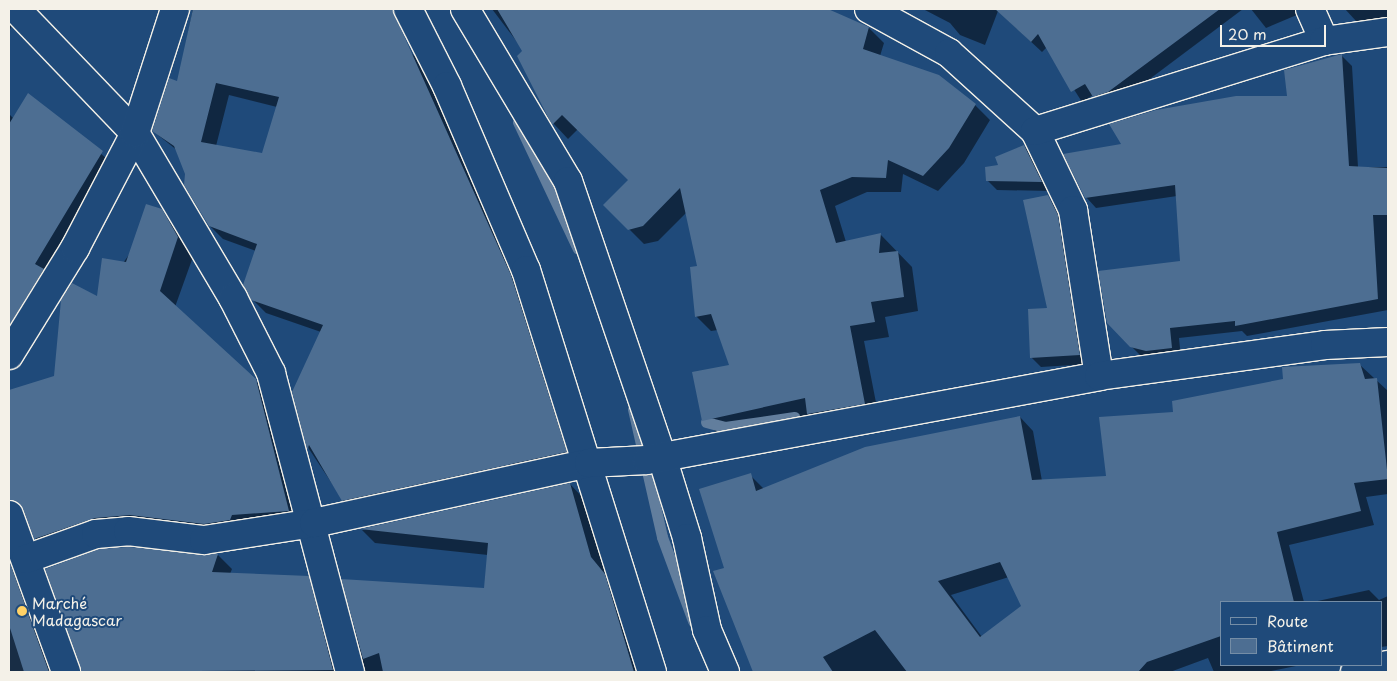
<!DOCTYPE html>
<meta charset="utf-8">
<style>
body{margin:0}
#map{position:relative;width:1397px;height:681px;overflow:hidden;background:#1f4a7a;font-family:"Playpen Sans",sans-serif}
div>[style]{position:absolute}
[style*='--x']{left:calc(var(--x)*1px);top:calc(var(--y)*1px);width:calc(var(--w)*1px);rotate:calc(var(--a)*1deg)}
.built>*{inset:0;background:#2d5581}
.shadow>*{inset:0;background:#0007}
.stream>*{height:11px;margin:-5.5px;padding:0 5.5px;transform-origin:5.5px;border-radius:5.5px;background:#627e9d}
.building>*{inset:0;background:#4d6e92}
.roads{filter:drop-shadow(1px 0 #f4f1e8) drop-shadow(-1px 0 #f4f1e8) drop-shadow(0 1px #f4f1e8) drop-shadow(0 -1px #f4f1e8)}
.minor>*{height:28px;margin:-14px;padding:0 14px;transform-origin:14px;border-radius:14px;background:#1f4a7a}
.tertiary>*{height:28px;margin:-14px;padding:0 14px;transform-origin:14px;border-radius:14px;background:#1f4a7a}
.dots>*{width:14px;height:14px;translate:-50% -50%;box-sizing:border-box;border:2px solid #1f4a7a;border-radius:50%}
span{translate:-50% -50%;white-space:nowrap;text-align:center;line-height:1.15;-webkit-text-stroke:4px #1f4a7a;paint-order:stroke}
.poi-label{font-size:15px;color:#f4f1e8}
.left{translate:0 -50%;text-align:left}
.frame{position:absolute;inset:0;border:10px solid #f4f1e8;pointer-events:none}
.legend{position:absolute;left:1220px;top:601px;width:162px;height:65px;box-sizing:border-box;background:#1f4a7a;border:1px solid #748da6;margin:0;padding:6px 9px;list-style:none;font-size:15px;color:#f4f1e8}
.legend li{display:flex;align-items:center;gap:10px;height:25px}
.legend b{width:25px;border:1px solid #748da6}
.scale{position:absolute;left:1220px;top:25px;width:106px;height:22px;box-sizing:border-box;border:2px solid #f4f1e8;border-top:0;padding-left:6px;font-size:15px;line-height:18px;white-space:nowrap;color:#f4f1e8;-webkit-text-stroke:4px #1f4a7a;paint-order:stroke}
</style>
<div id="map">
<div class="built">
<div style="clip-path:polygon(9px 539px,56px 672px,9px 672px)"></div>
</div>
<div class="shadow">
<div style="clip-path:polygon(9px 9px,22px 9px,9px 31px)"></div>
<div style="clip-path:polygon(evenodd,193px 9px,378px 9px,380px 27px,425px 65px,524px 290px,579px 465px,356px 514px,343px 500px,309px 449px,294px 393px,321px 332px,266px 313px,252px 299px,256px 251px,223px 239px,210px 226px,178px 151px,153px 131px,178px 83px,193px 9px,229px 95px,277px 107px,263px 155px,216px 146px,229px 95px)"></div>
<div style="clip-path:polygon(492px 9px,824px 9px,869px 28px,884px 43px,880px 56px,975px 105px,990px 120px,964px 163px,938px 191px,903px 174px,901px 192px,867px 192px,835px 206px,846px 242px,880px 234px,912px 267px,918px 311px,885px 317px,889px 337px,864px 341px,879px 418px,823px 429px,809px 415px,719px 435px,704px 420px,730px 366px,718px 330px,711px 331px,696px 316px,699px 267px,687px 212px,658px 241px,644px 244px,605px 205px,630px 180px,578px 129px,568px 139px,554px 124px,518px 57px,524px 51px)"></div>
<div style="clip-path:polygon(923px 9px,1243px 9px,1119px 102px,1104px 106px,1093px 95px,1082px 102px,1047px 47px,1042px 52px,998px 11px,985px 45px,960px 35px,950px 23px)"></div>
<div style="clip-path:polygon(1251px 9px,1311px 9px,1266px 28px)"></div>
<div style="clip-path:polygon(1345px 9px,1388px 9px,1388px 19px,1356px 21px)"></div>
<div style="clip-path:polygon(1342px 56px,1352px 66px,1358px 167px,1388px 167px,1388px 310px,1247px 336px,1242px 331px,1179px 338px,1181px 358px,1142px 357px,1108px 323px,1181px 262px,1177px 196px,1096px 208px,1086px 197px,1123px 145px,1288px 97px)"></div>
<div style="clip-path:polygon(29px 95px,117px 167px,9px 338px,9px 114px,13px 118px)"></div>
<div style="clip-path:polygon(1024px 146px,1034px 156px,1051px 191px,997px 190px,987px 180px)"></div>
<div style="clip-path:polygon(1048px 196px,1067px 226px,1089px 364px,1041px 367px,1031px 357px,1048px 309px)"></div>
<div style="clip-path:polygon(161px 210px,194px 254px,175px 307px,272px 396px,305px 523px,146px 531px,51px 555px,36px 539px,26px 516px,13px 520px,59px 672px,9px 672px,9px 391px,55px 377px,98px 298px)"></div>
<div style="clip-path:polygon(evenodd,1360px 365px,1388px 391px,1388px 494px,1366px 497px,1374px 525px,1289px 545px,1304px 602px,1221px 602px,1221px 665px,1301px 665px,1266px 672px,1214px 672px,1208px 658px,1170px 672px,754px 672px,715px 572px,725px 569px,750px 475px,764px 489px,1020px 417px,1033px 431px,1042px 481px,1107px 477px,1175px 413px,1360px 365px,1009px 577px,1023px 607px,982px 637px,951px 595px,1009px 577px)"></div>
<div style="clip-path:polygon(570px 484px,584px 499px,605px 573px,622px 601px,644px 672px,365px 672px,343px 580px,485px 590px,488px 555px,375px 543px,362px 530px)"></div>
<div style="clip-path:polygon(218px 555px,232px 569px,230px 574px,308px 578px,322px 592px,344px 672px,91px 672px,80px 662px)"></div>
<div style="clip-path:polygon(1369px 590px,1379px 600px,1388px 596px,1388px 646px,1381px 647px,1381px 602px,1313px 602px)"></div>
</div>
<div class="stream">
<div style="--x:518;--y:122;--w:140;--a:64.7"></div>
<div style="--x:633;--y:409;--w:131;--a:77.2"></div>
<div style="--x:662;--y:537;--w:90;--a:69.7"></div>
<div style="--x:706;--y:422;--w:20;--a:15"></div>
<div style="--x:725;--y:427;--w:70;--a:-8.2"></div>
</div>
<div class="building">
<div style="clip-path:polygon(evenodd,193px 9px,392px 9px,511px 275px,567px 452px,342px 501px,309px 445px,307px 450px,292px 392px,323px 325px,251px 300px,243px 285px,257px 244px,209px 226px,184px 185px,185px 174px,174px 146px,152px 131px,169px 78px,177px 81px,193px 9px,216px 83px,279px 97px,262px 153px,201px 142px,216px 83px)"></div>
<div style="clip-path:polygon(497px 9px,828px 9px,869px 27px,863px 49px,939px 75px,976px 104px,949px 148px,923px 176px,888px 160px,886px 178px,852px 177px,820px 190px,836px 243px,881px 233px,879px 253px,898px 251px,904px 297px,871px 302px,875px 322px,850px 326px,865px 404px,807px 414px,805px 398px,702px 421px,692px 372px,729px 365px,711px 314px,695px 317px,690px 267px,697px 266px,680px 188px,643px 226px,628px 230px,603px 205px,628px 180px,562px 115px,552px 125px,517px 56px,522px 51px)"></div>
<div style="clip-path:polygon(995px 9px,1220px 9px,1108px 92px,1093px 97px,1085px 84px,1071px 92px,1038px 34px,1031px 42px)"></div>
<div style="clip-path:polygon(1342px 54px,1349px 166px,1387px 168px,1388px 215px,1373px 215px,1378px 299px,1235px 326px,1235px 321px,1170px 328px,1172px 348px,1146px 351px,1130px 347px,1107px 323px,1098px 271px,1180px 261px,1175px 185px,1085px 198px,1063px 154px,1121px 144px,1109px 124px,1156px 110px,1236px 96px,1287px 96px,1284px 70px)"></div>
<div style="clip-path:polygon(28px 93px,103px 151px,35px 264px,44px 269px,9px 326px,9px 124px)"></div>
<div style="clip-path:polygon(1024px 145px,1042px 182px,986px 181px,985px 167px,998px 165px,995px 157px)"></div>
<div style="clip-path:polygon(1048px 195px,1058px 215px,1080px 355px,1030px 358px,1028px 309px,1047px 308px,1023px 200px)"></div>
<div style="clip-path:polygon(146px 204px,162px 209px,178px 237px,160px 291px,256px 379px,289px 511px,232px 515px,230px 520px,204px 524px,130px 515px,95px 518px,34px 539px,23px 509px,9px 500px,9px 390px,54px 376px,61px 300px,72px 283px,97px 296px,102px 258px,126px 262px)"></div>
<div style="clip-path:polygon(evenodd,1360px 363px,1365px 379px,1377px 378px,1388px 479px,1354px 483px,1361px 511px,1277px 532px,1294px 602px,1221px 602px,1221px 636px,1147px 662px,1138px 672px,907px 672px,875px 630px,823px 657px,833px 672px,753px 672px,713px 571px,724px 568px,699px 489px,751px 473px,756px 491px,865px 447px,1020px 416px,1032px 480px,1106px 476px,1099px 417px,1173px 412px,1172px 401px,1283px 379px,1282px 367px,1360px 363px,1000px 562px,1021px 606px,980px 637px,938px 581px,1000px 562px)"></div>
<div style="clip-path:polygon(570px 483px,591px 557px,605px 574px,634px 672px,383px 672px,379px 653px,363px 659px,341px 579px,484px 588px,488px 543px,360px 529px)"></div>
<div style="clip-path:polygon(128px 547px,218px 554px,212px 572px,309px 576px,333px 670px,81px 672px,45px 569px,99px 549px)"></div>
<div style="clip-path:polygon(9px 560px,49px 672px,24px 672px,9px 625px)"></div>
</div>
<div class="roads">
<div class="minor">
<div style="--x:16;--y:9;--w:172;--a:46.2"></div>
<div style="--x:135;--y:133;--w:192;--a:59.3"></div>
<div style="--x:233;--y:298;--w:84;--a:63.1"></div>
<div style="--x:271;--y:373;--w:309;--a:75.2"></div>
<div style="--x:408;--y:9;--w:86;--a:63.1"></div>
<div style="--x:447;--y:86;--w:200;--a:66.8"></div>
<div style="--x:526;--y:270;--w:421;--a:72.6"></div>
<div style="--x:465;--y:9;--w:200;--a:59.1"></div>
<div style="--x:568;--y:181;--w:292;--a:71.2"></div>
<div style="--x:662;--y:457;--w:85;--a:72.8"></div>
<div style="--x:687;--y:538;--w:94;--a:77.7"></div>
<div style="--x:707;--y:630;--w:46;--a:66.8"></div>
<div style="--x:869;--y:9;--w:91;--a:28.8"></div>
<div style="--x:949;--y:53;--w:116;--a:42.2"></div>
<div style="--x:1035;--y:131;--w:88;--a:64.3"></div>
<div style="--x:1073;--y:210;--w:168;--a:81.1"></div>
<div style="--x:1310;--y:9;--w:35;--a:66"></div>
<div style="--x:1035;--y:131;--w:303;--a:-17.3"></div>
<div style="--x:1324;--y:41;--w:65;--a:-8"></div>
<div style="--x:9;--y:355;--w:126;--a:-58.3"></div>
<div style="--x:75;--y:248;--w:130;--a:-62.4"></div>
<div style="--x:135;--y:133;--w:130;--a:-72.1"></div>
<div style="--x:9;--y:515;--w:167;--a:70"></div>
<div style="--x:26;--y:559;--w:74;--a:-19.7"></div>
<div style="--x:96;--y:534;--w:32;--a:-5"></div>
<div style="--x:128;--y:531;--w:77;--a:6.8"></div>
<div style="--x:204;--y:540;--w:111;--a:-8.8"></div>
<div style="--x:314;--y:523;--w:281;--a:-12.3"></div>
<div style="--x:589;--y:463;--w:58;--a:-3"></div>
<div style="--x:647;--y:460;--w:460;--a:-10.5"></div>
<div style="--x:1099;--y:376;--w:228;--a:-7.8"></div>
<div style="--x:1325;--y:345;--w:63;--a:-2.7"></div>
</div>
<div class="tertiary">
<div style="--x:1355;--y:672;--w:34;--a:-12"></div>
</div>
</div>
<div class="dots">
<div style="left:22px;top:611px;background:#ffd166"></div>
</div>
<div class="poi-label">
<span class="left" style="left:32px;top:611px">Marché<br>Madagascar</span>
</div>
<div class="frame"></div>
<ul class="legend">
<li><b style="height:6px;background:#1f4a7a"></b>Route</li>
<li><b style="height:14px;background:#4d6e92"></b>Bâtiment</li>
</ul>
<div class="scale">20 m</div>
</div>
